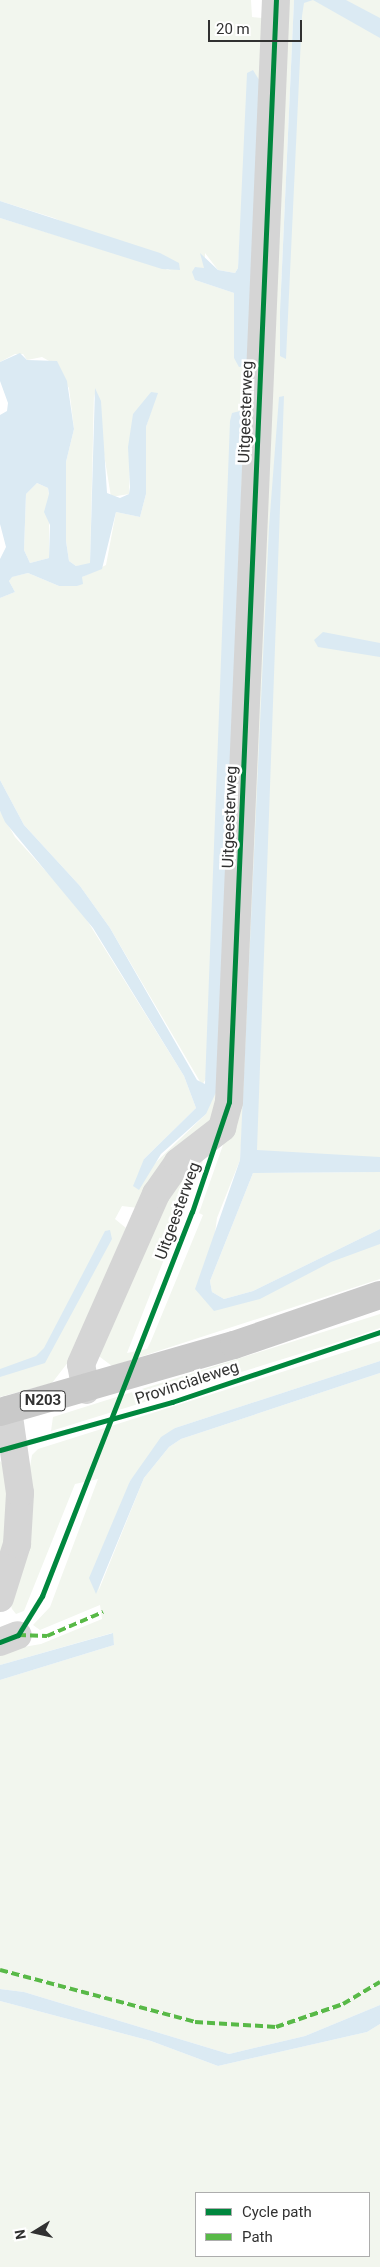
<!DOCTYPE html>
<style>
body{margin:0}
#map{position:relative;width:380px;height:2267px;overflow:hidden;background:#fff;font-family:Roboto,sans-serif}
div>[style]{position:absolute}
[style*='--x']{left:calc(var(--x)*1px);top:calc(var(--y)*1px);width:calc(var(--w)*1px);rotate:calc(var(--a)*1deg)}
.green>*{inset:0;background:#f2f6ee}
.water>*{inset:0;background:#dbeaf3}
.minor>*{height:28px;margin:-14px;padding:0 14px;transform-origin:14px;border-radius:14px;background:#d5d5d5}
.major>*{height:28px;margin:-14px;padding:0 14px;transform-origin:14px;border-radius:14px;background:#c9c9c9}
.quiet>*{height:4px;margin-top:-2px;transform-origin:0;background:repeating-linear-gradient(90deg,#58b947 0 8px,transparent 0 12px)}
.cycleway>*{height:5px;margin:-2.5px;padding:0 2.5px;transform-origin:2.5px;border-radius:2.5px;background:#00873e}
span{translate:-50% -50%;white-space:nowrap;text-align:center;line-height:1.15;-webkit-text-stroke:5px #fff;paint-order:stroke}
.shield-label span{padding:1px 4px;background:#fff;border:1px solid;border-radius:4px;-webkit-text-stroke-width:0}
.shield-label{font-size:15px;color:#313131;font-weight:700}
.street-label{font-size:16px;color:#313131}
.legend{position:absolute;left:195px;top:2192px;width:175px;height:65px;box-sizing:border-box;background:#fff;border:1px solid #adadad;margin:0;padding:6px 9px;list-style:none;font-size:15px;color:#313131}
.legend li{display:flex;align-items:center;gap:10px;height:25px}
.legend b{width:25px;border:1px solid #adadad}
.north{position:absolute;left:10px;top:2207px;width:50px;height:50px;-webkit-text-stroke:4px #fff;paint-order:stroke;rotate:260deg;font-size:14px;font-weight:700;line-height:20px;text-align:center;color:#313131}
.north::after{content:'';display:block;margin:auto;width:18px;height:22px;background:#313131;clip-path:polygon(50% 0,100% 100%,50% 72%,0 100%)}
.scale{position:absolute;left:208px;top:20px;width:94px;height:22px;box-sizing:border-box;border:2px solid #313131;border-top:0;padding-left:6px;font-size:15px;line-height:18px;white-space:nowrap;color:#313131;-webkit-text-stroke:4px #fff;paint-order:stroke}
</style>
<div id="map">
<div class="green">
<div style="clip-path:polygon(evenodd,0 0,251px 0,252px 17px,262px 18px,220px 1109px,138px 1208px,122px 1206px,115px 1219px,126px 1228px,69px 1361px,52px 1383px,0 1397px,0 811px,15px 837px,80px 909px,184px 1076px,196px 1108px,144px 1159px,153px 1165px,206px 1114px,232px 413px,207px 1077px,202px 1085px,110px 928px,80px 886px,24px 825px,0 780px,0 598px,15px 592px,9px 581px,11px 577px,28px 573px,59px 586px,77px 586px,82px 577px,106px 565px,116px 512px,140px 517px,146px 494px,146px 427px,153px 405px,151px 392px,131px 430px,129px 494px,111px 497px,94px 393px,90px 564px,76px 566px,69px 561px,66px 541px,66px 462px,74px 429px,69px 388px,51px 362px,42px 357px,27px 360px,23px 354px,15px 354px,0 362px,0 218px,172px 271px,54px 218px,0 201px,0 0,250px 70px,234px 358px,234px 293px,195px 280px,205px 269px,205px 253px,218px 270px,235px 273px,238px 268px,250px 70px)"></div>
<div style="clip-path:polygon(282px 0,294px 0,280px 312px,299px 0,380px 0,380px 1158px,244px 1164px,249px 1025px,240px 1160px,217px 1218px,206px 1299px,220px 1303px,246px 1298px,380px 1232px,380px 1279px,112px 1366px,96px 1354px,170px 1181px,206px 1153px,127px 1353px,147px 1349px,151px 1341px,203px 1215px,199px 1213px,229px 1128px)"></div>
<div style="clip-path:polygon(37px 483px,48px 488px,49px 495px,49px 558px,30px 563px,24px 550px,26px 494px)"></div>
<div style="clip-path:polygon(380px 1172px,380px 1229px,253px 1291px,224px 1299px,212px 1292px,210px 1281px,253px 1173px)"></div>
<div style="clip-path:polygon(380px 1314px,380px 1328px,354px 1337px,51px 1431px,53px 1417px)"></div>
<div style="clip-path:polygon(380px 1341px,380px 1361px,175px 1428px,130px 1481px,98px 1592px,144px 1478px,169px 1447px,181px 1439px,380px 1373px,380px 2005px,305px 2036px,229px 2054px,24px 1992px,0 1989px,0 1680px,114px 1645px,112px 1633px,0 1665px,0 1651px,41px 1644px,102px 1619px,100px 1605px,40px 1630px,33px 1625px,50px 1607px,98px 1479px,75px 1484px,24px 1611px,16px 1614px,12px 1609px,8px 1596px,32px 1455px,38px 1449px)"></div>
<div style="clip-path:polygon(0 1461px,11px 1472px,0 1581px)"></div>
<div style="clip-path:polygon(evenodd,0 2001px,151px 2041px,218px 2066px,367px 2032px,380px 2024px,380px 2267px,0 2267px,0 2001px,196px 2193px,369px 2193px,369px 2256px,196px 2256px,196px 2193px)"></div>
</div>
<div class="water">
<div style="clip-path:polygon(294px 0,313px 0,304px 3px,302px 16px,286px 359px,280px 356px,280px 312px)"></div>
<div style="clip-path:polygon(313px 0,346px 0,380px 18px,380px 38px)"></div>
<div style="clip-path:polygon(253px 70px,261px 83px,248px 366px,239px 367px,234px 358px,234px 293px,195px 280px,192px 272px,195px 267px,204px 268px,200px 253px,218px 270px,235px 273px,238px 268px,247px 73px)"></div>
<div style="clip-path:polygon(0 201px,160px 253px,179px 263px,180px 270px,162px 269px,0 218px)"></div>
<div style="clip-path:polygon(evenodd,20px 353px,27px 360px,57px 361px,67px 381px,74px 429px,66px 462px,66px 541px,69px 561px,76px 566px,90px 563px,95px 388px,101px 401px,107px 493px,120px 498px,129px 494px,130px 487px,128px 447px,133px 414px,151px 392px,158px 393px,146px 427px,146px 494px,140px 517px,116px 512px,102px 569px,82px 577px,83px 584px,77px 586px,59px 586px,28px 573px,12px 577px,9px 581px,15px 592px,0 598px,0 559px,6px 547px,0 524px,0 415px,7px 411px,8px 403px,0 381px,0 362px,20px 353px,37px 483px,48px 488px,49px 494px,44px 512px,50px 525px,49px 558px,30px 563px,24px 550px,26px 494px,37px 483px)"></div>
<div style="clip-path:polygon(284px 396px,257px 1150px,380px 1157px,380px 1172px,253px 1173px,210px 1281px,212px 1292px,224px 1299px,253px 1291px,380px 1229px,380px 1244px,331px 1262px,260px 1299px,214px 1311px,195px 1289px,240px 1160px,269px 527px,279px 397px)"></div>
<div style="clip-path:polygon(240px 411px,244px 425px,217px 1090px,206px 1114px,161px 1154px,139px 1190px,133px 1186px,144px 1159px,196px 1108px,184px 1076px,93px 928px,5px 822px,0 811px,0 780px,24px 825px,80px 886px,110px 928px,197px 1080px,205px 1084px,230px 421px,232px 413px)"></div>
<div style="clip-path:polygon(323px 632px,380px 643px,380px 657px,318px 647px,314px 640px)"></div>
<div style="clip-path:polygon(110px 1230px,112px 1239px,45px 1363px,0 1377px,0 1369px,36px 1356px,44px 1348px,105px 1231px)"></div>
<div style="clip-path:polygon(380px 1361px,380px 1373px,181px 1439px,169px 1447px,144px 1478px,96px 1594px,89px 1578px,130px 1481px,161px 1437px,175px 1428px)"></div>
<div style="clip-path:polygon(113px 1633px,114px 1645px,0 1680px,0 1665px)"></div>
<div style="clip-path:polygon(0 1989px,24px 1992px,229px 2054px,305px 2036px,380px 2005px,380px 2024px,367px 2032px,218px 2066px,151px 2041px,0 2001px)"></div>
</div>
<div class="minor">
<div style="--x:86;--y:1390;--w:26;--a:-101"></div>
<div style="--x:81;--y:1364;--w:186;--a:-66.2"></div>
<div style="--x:156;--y:1194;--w:39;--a:-55"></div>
<div style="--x:178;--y:1162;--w:56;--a:-37.7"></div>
<div style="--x:222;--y:1128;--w:27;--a:-75"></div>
<div style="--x:229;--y:1102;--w:1103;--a:-87.56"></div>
<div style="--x:0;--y:1598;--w:57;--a:-72.5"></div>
<div style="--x:17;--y:1544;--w:51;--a:-86.6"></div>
<div style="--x:20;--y:1493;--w:84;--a:-98.2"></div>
<div style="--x:0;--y:1642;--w:19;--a:-21"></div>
</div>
<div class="major">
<div style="--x:0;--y:1412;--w:243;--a:-16"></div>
<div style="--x:234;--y:1345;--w:154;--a:-18.9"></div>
</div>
<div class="quiet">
<div style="--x:18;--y:1635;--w:29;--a:2"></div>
<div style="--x:47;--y:1636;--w:61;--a:-23.2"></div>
<div style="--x:0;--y:1970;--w:202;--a:14.9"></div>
<div style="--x:195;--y:2022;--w:81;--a:3.5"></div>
<div style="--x:276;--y:2027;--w:71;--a:-18.9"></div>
<div style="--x:343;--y:2004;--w:43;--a:-30.7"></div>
</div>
<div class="cycleway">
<div style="--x:0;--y:1450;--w:179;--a:-15.6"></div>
<div style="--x:172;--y:1402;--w:219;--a:-18.6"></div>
<div style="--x:0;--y:1642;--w:19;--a:-21"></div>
<div style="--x:18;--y:1635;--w:46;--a:-58.4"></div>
<div style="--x:42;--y:1596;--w:412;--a:-68.7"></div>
<div style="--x:192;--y:1212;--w:116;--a:-71.4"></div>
<div style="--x:229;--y:1102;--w:1103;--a:-87.56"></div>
</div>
<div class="shield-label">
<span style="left:43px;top:1401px">N203</span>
</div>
<div class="street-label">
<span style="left:246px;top:412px;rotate:-88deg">Uitgeesterweg</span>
<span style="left:230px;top:817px;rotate:-88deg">Uitgeesterweg</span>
<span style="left:178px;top:1211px;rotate:-70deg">Uitgeesterweg</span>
<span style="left:187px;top:1383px;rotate:-18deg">Provincialeweg</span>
</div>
<ul class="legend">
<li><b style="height:6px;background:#00873e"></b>Cycle path</li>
<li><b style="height:6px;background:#58b947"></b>Path</li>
</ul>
<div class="north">N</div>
<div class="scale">20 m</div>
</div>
